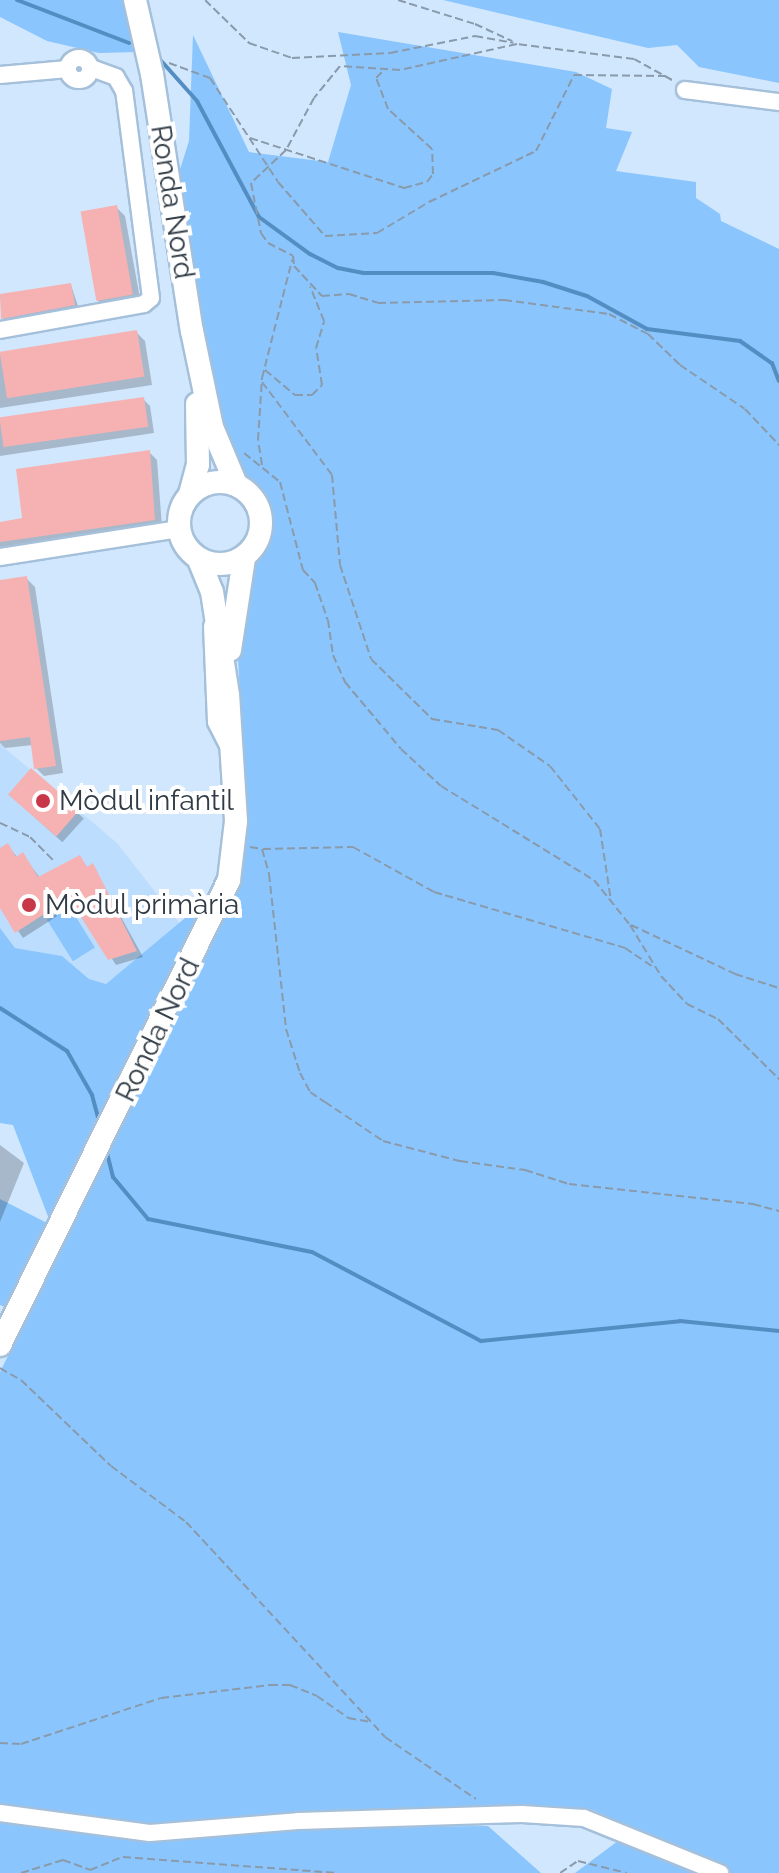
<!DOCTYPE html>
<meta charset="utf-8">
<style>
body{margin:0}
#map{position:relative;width:779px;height:1873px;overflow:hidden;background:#d1e7fd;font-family:Raleway,sans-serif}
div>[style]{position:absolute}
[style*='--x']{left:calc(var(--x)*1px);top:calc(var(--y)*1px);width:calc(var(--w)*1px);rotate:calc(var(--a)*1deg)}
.built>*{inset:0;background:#bcddfd}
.green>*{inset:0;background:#8ac5fd;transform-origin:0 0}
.shadow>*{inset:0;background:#0003;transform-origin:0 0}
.stream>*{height:4px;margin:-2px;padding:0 2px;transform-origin:2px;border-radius:2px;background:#548dc2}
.building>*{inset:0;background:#f6b2b2;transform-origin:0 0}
.path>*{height:2px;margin-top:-1px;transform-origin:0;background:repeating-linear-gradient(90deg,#899aab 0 8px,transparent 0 12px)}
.roads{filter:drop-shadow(2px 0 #a5c0da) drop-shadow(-2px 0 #a5c0da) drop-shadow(0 2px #a5c0da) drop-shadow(0 -2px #a5c0da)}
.minor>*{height:16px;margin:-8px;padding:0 8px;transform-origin:8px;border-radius:8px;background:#fff}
.minor>.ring{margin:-8px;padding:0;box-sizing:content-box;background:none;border:16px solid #fff;border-radius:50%}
.major>*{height:22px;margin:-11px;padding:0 11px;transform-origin:11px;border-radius:11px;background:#fff}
.major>.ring{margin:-11px;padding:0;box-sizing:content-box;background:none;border:22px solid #fff;border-radius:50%}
.dots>*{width:22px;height:22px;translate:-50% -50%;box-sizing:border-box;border:4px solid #fff;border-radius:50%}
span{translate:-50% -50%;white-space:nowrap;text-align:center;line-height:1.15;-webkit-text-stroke:8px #fff;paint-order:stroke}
.street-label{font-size:28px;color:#303b45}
.poi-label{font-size:28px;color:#303b45}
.left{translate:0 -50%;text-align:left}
</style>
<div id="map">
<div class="built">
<div style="clip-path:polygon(0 744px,117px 843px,181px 925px,106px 984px,89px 979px,62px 956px,15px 948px,0 928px)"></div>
</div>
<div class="green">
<div style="clip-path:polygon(0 0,127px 0,137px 52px,99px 53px,47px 41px,0 17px)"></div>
<div style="clip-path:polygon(443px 0,779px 0,779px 83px,699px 67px,677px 45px,648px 48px)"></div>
<div style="clip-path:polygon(338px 32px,576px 72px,612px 89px,606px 128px,632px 132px,616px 171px,696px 182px,696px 198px,720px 214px,721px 221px,779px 249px,779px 1873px,575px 1873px,634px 1829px,593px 1810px,478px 1806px,152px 1828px,0 1807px,0 1372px,196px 978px,243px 873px,247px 831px,237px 638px,250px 567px,269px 538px,270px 518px,264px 499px,236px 469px,213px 403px,176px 182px,189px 141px,193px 35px,249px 152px,328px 162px,351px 85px)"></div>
<div style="clip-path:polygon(209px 898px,71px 1174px,49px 1219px,13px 1125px,0 1123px,0 928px,15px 948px,62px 956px,89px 979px,106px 984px)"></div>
<div style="left:69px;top:906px;width:49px;height:26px;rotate:58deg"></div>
<div style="clip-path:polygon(0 1199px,47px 1223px,5px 1307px,0 1305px)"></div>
<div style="clip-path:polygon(0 1819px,150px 1838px,268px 1828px,488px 1826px,541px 1873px,0 1873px)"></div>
</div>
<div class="shadow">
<div style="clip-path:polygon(116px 207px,125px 216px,141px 304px,107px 310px,98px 301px)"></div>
<div style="clip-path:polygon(71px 285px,80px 312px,9px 324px,3px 318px,0 296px)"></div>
<div style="clip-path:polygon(136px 332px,145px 341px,152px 385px,0 408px,0 353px)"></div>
<div style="clip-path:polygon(143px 399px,150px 406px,154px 433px,0 456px,0 422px)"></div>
<div style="clip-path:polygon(149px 452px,157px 460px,162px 527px,0 550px,0 524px,25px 520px)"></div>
<div style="clip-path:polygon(27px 579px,35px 587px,63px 773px,44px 776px,36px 768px,33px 745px,5px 748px,0 743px,0 581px)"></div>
<div style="left:31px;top:771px;width:71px;height:32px;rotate:42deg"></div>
<div style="clip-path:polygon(8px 846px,18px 858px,23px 855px,40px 878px,79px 857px,89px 869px,93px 866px,143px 957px,116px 965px,76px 904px,23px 938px,0 904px,0 850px)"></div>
<div style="clip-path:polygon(0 1145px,24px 1163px,0 1222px)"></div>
</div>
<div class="stream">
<div style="--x:17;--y:0;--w:120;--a:21"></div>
<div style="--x:156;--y:55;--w:62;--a:48.3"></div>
<div style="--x:197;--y:101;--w:132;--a:61.9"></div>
<div style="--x:259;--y:217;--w:63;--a:36"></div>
<div style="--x:310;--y:254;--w:31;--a:27"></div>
<div style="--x:338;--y:268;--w:26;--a:11"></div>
<div style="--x:364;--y:273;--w:129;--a:0"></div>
<div style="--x:493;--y:273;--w:51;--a:10.2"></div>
<div style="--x:543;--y:282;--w:46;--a:17.7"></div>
<div style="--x:587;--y:296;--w:68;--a:28.8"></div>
<div style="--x:647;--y:329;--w:94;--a:7.4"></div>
<div style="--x:740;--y:341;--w:39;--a:35"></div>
<div style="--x:772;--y:363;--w:19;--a:69"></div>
<div style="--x:0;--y:1008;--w:80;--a:32.7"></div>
<div style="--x:67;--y:1051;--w:51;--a:60.4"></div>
<div style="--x:92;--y:1095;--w:31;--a:75"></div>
<div style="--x:106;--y:1149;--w:29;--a:76"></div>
<div style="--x:113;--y:1177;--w:55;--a:50.2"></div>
<div style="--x:148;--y:1219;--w:167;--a:11.4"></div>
<div style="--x:312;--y:1252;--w:191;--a:27.8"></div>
<div style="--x:481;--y:1341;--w:200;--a:-5.7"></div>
<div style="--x:680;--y:1321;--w:100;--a:5.8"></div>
</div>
<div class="building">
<div style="left:117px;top:205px;width:91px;height:37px;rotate:80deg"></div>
<div style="clip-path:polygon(71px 283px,75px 305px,1px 319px,0 294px)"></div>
<div style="left:137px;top:330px;width:47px;height:139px;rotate:81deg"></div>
<div style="left:144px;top:397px;width:30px;height:146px;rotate:82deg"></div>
<div style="clip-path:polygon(150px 450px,155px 520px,0 542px,0 522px,22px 518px,16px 469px)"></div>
<div style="clip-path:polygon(27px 576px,56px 766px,34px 769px,30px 737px,0 741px,0 580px)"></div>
<div style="left:31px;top:768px;width:64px;height:35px;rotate:41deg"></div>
<div style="clip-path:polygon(8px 843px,16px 857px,23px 852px,38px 877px,80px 855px,87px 867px,93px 863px,137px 951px,108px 960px,69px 898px,15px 933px,0 908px,0 848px)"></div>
</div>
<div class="path">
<div style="--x:205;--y:0;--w:62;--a:44.3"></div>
<div style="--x:249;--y:43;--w:46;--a:19.2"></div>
<div style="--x:292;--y:58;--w:98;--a:-2.9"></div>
<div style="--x:390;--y:53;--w:87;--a:-11.3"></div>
<div style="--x:475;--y:36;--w:39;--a:10"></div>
<div style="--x:398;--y:0;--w:81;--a:17.3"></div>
<div style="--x:475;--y:24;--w:41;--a:24.7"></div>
<div style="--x:169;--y:63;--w:44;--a:20.1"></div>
<div style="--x:210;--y:78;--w:124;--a:56.8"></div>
<div style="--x:278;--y:182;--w:72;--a:49"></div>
<div style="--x:325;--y:236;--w:52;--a:-3.3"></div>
<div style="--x:377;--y:233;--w:61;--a:-30.8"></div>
<div style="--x:429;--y:202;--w:119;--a:-25.5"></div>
<div style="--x:536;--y:151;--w:85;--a:-63.4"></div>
<div style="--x:574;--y:75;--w:92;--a:0.6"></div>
<div style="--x:672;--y:80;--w:43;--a:-151.1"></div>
<div style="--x:634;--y:59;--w:118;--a:-172.7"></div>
<div style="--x:517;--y:44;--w:120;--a:167.5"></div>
<div style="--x:400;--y:70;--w:60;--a:-176.2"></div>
<div style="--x:340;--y:66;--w:41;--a:129.1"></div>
<div style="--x:314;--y:98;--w:59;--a:118.3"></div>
<div style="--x:286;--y:150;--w:48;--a:136.7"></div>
<div style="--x:251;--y:183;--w:51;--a:78.7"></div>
<div style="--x:261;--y:233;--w:12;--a:55"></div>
<div style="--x:268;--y:243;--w:28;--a:27"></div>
<div style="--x:293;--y:256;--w:10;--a:84"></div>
<div style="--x:294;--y:266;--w:41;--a:47"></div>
<div style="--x:322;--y:296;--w:27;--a:-4"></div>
<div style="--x:349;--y:294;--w:30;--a:17"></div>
<div style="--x:378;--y:303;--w:126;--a:-1.4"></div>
<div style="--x:504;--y:300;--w:106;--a:7.6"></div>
<div style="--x:609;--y:314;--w:44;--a:27.1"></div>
<div style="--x:648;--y:334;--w:45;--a:44.1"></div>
<div style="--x:680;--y:365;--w:78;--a:34.1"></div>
<div style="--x:745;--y:409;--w:50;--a:46.6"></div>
<div style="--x:250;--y:138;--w:162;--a:18"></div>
<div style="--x:404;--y:188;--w:24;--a:-15"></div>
<div style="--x:427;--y:182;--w:10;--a:-53"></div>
<div style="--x:433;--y:174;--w:25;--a:-92"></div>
<div style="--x:432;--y:149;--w:59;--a:-137.7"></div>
<div style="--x:388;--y:109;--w:33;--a:-111"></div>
<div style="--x:376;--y:78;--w:11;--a:-45"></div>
<div style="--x:265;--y:370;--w:39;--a:40"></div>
<div style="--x:295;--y:395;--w:17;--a:0"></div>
<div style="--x:312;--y:395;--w:14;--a:-45"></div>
<div style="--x:322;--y:385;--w:37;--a:-99"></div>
<div style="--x:316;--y:348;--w:28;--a:-73"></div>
<div style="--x:324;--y:321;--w:37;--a:-112"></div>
<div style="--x:262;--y:382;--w:116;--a:53"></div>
<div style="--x:332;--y:475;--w:90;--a:84.9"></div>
<div style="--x:340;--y:565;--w:99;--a:71.7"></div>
<div style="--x:371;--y:659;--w:86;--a:44.5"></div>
<div style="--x:432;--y:719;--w:67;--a:9.5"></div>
<div style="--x:498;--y:730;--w:63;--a:34.7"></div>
<div style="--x:550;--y:766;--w:80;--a:51.6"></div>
<div style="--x:600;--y:829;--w:73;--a:81.3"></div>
<div style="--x:244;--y:453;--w:46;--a:38.9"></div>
<div style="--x:280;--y:482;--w:91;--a:75.4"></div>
<div style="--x:303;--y:570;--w:18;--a:47"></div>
<div style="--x:315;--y:583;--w:39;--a:71"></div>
<div style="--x:328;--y:620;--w:35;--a:82"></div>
<div style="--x:333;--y:655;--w:30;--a:66"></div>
<div style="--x:345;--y:682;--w:87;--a:50.1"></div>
<div style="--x:401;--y:749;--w:54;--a:42.8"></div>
<div style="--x:441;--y:786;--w:180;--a:31.6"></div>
<div style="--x:594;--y:880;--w:58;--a:51.3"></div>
<div style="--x:630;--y:925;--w:60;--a:58.7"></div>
<div style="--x:661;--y:976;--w:38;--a:47"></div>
<div style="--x:687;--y:1004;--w:34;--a:26"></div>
<div style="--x:718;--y:1019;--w:86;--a:44.5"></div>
<div style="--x:262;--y:465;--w:25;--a:-99"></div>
<div style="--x:258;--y:440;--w:62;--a:-86.3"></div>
<div style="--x:262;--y:378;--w:122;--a:-75.7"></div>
<div style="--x:169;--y:516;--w:13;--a:-67"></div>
<div style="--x:0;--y:823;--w:33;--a:25"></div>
<div style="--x:30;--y:837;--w:33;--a:45"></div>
<div style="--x:250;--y:847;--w:12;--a:9"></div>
<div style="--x:262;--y:849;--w:26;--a:74"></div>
<div style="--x:269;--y:874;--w:156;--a:83.7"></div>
<div style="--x:286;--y:1029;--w:46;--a:72.3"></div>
<div style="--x:300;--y:1073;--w:21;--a:62"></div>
<div style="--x:310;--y:1092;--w:18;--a:34"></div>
<div style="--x:325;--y:1102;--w:70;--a:33.9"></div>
<div style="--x:383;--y:1141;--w:80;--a:14.6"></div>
<div style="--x:460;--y:1161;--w:66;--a:7.9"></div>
<div style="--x:525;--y:1170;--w:46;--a:17.7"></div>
<div style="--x:569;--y:1184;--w:185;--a:6.2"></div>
<div style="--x:753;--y:1204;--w:27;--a:15"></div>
<div style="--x:263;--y:849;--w:90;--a:-1.3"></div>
<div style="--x:353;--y:847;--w:93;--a:29.1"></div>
<div style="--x:434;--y:892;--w:199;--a:16.3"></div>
<div style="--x:625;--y:948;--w:36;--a:34"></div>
<div style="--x:631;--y:925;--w:115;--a:25.2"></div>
<div style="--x:735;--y:974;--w:46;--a:17.7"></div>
<div style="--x:0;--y:1368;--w:24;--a:30"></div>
<div style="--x:21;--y:1380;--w:124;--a:43.7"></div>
<div style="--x:111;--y:1466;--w:94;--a:36.7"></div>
<div style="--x:186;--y:1522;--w:293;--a:47.2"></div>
<div style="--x:385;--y:1737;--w:110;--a:34.3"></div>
<div style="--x:0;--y:1743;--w:21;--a:3"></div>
<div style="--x:21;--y:1744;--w:147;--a:-18.2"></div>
<div style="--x:161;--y:1698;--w:110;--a:-6.8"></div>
<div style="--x:270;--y:1685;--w:20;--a:0"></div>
<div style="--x:290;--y:1685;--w:29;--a:22"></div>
<div style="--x:317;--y:1696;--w:38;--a:35"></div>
<div style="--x:348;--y:1718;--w:22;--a:10"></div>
<div style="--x:21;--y:1873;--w:44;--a:-17.2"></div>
<div style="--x:63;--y:1860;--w:29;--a:20"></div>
<div style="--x:90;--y:1870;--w:35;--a:-22"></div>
<div style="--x:123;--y:1857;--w:215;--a:4.3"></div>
<div style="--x:560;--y:1873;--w:22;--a:-34"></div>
<div style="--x:578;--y:1861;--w:50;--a:13.8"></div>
</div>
<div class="roads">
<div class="minor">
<div class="ring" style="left:68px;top:58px;width:6px;height:6px"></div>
<div style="--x:0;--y:75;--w:68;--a:-5"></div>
<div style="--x:685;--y:90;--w:95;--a:7.3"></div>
<div style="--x:0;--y:330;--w:146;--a:-10.2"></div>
<div style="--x:144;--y:304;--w:9;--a:-41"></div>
<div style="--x:151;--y:298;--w:209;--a:-97.4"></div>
<div style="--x:124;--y:91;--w:16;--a:-120"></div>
<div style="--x:116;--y:77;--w:27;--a:-160"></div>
<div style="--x:0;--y:557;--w:181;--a:-8.9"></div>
<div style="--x:212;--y:626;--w:96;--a:87.6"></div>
<div style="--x:216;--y:722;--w:34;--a:63"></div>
<div style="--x:0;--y:1813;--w:151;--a:7.6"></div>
<div style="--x:150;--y:1833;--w:148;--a:-4.6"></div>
<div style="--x:298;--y:1821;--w:224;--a:-1.8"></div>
<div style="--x:522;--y:1814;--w:62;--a:3.7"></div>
<div style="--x:584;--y:1818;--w:147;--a:22"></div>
</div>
<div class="major">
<div style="--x:135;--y:0;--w:76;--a:77.1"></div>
<div style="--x:152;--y:74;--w:260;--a:81.2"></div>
<div style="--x:192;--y:331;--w:98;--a:78.2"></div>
<div style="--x:212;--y:427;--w:62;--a:67.2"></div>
<div class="ring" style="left:179px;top:482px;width:60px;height:60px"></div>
<div style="--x:190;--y:494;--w:30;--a:-75"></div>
<div style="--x:198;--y:465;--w:61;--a:-90.9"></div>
<div style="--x:230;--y:650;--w:93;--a:-81.3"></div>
<div style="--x:0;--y:1345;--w:518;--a:-63.78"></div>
<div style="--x:229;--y:880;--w:59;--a:-83.2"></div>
<div style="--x:236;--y:821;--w:126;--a:-93.6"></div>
<div style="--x:228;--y:695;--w:104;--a:-98.8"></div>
<div style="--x:212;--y:592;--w:35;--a:-112"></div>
</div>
</div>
<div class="dots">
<div style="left:43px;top:801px;background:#c73748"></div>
<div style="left:29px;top:905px;background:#c73748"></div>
</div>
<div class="street-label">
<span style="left:172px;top:202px;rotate:81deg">Ronda Nord</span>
<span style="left:158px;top:1030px;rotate:-64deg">Ronda Nord</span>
</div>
<div class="poi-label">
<span class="left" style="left:59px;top:801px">Mòdul infantil</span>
<span class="left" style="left:45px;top:905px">Mòdul primària</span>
</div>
</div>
